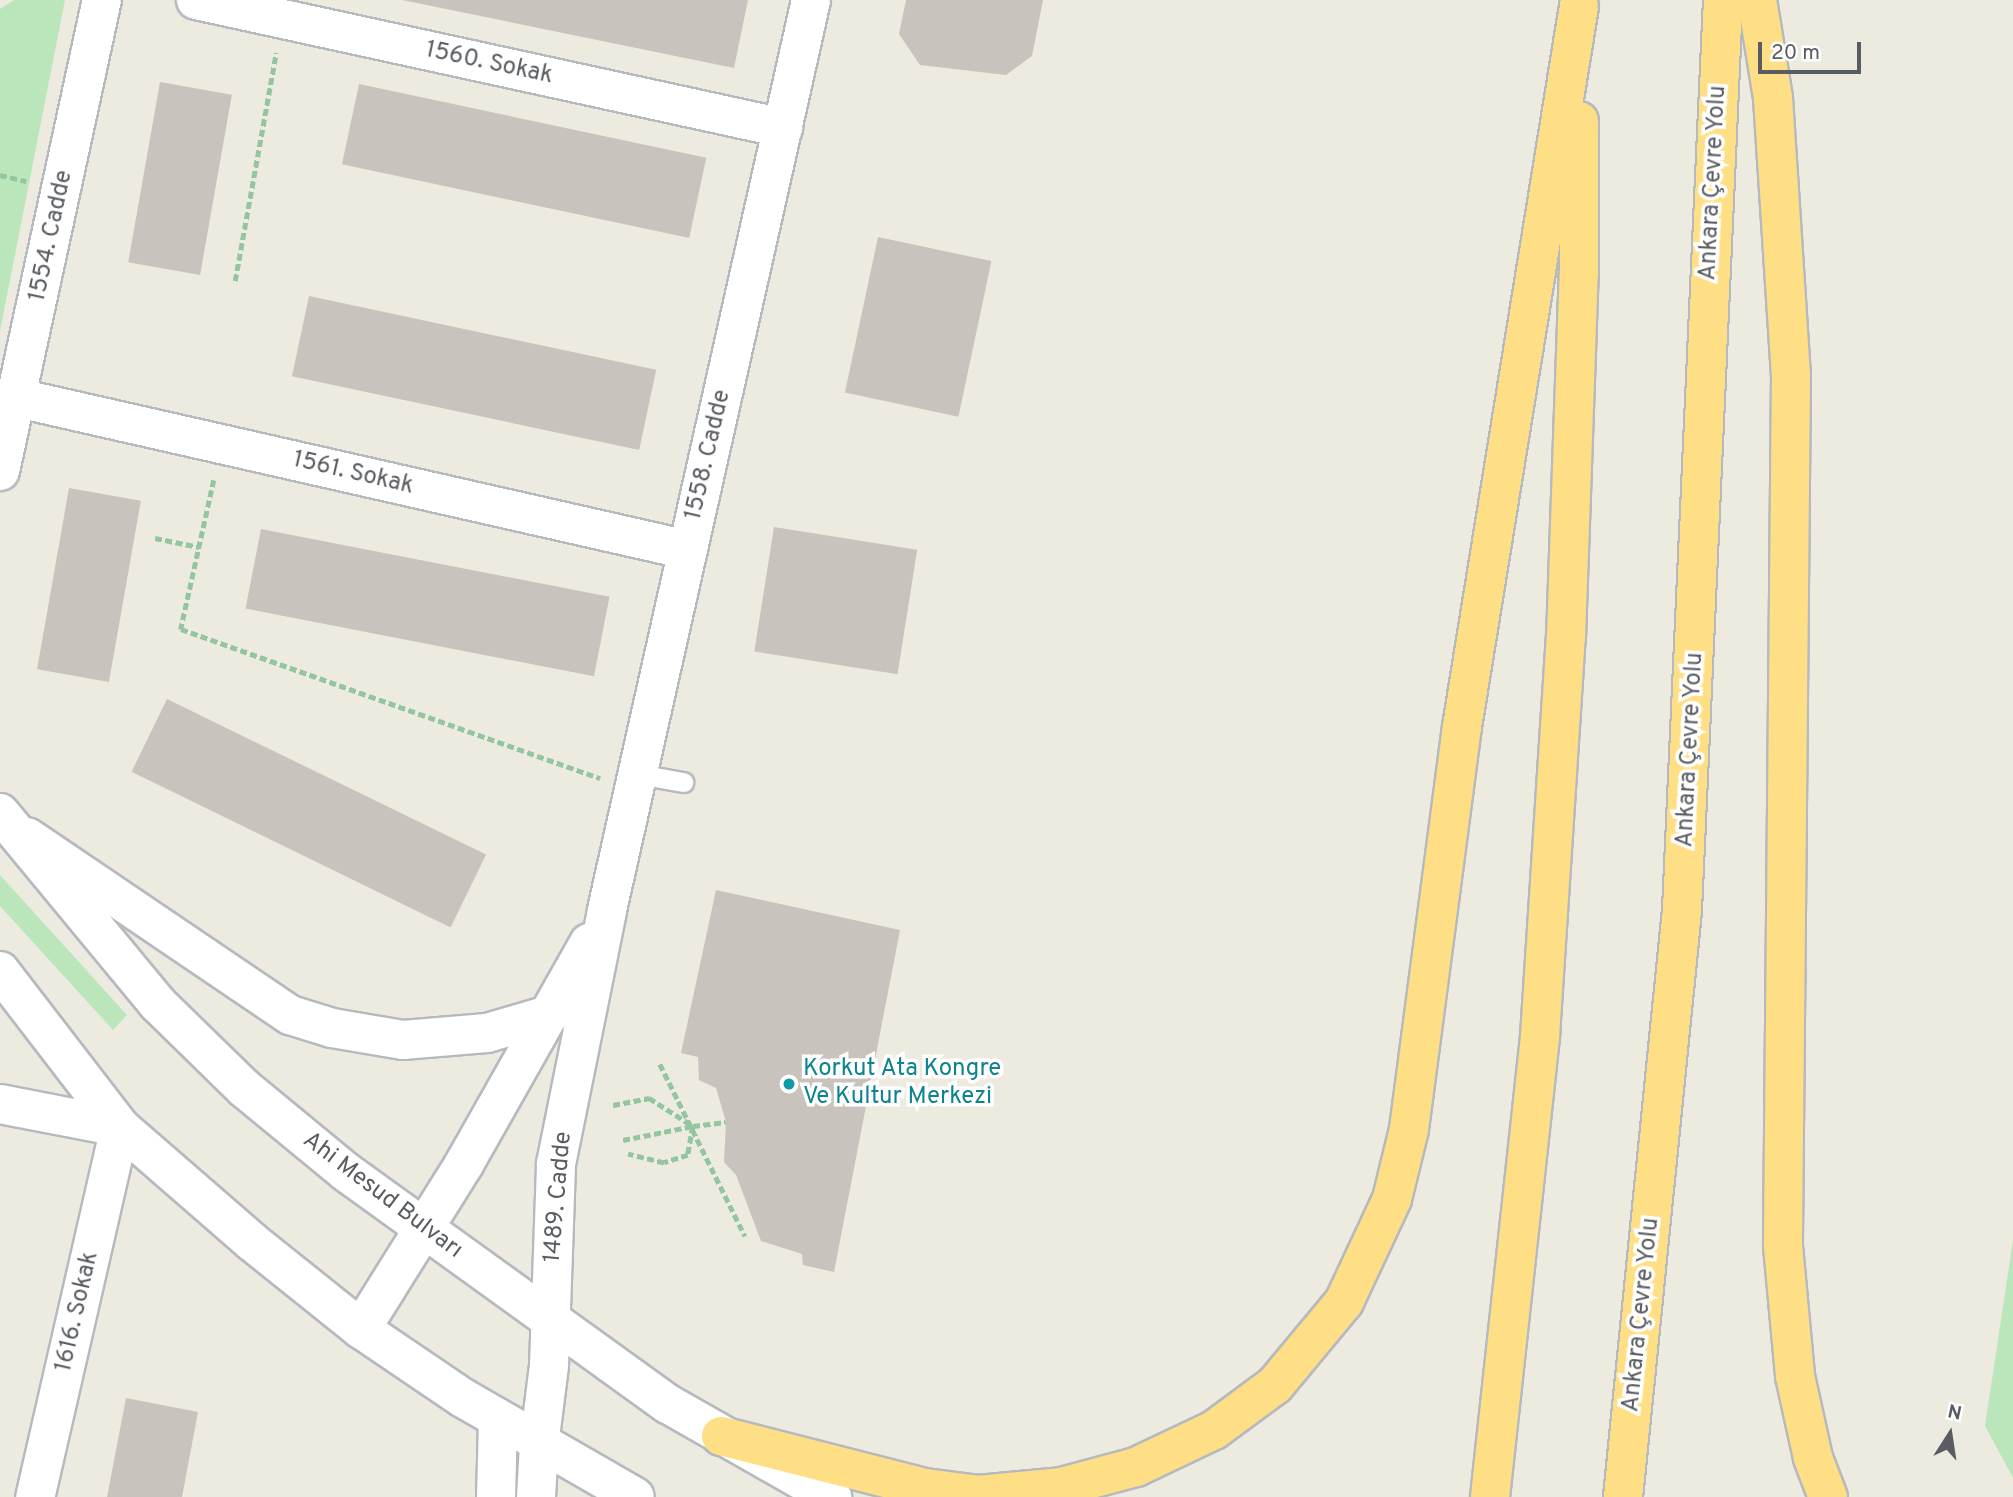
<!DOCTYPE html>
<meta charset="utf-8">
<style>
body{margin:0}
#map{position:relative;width:2013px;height:1497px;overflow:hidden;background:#edeae0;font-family:Overpass,sans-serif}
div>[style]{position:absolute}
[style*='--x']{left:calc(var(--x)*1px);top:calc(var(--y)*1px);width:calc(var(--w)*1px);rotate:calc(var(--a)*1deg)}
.green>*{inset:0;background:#bbe6bb}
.building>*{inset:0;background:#c8c4bd;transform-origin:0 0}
.path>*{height:4.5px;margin-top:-2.25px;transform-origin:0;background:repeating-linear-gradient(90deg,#93c5a0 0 7px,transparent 0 10.5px)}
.roads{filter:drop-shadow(2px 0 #b6b9be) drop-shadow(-2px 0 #b6b9be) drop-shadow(0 2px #b6b9be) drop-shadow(0 -2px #b6b9be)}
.service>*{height:19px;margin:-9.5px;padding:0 9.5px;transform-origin:9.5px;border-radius:9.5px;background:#fff}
.minor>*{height:38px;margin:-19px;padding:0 19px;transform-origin:19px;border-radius:19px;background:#fff}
.tertiary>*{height:38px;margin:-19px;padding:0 19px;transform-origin:19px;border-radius:19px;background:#fff}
.secondary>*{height:38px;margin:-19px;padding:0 19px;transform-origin:19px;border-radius:19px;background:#fff}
.motorway>*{height:38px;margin:-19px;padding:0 19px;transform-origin:19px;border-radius:19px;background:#ffdf85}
.dots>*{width:19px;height:19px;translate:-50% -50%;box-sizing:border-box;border:4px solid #fff;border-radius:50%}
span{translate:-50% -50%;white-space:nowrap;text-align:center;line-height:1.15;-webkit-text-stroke:7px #fff;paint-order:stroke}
.street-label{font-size:24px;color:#595d62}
.culture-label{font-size:24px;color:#0d838f}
.left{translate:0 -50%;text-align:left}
.north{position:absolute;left:1915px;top:1399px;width:70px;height:70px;-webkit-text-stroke:5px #fff;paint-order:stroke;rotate:12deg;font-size:19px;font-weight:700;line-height:28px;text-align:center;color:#595d62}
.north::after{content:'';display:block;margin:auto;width:24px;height:32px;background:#595d62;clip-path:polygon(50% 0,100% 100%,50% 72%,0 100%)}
.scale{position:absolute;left:1758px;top:42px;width:103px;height:32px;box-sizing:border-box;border:4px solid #595d62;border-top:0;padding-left:9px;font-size:21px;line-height:24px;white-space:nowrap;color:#595d62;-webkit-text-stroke:5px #fff;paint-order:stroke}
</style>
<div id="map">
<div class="green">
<div style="clip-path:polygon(14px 0,65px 0,0 331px,0 9px)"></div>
<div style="clip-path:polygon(0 875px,127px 1015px,113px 1030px,0 906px)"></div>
<div style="clip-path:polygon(2013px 1240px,2013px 1478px,1985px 1426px)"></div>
</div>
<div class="building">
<div style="clip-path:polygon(402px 0,748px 0,734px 68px)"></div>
<div style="clip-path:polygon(906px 0,1043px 0,1032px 56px,1006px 75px,920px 65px,899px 34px)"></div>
<div style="left:160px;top:82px;width:73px;height:183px;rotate:10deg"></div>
<div style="left:359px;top:84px;width:355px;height:82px;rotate:12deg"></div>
<div style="left:878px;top:237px;width:116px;height:159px;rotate:12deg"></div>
<div style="left:309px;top:296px;width:355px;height:82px;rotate:12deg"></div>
<div style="left:69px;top:488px;width:73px;height:184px;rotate:10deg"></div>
<div style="left:774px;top:527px;width:145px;height:126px;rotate:9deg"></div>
<div style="left:261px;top:529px;width:355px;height:81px;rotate:11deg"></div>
<div style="left:167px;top:699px;width:355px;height:81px;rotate:26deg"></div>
<div style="clip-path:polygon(716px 890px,900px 930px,834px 1272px,803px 1265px,802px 1254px,761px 1241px,736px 1175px,724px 1162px,726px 1122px,716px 1088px,699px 1080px,698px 1057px,681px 1053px)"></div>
<div style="clip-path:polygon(126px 1398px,198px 1412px,182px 1497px,107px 1497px)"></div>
</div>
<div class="path">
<div style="--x:0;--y:175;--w:27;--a:13"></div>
<div style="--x:235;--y:281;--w:232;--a:-79.8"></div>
<div style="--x:214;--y:480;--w:153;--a:102.5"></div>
<div style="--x:181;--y:629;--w:445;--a:19.6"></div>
<div style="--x:155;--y:538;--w:45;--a:11.6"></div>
<div style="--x:660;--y:1064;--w:192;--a:63.7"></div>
<div style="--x:613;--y:1105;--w:37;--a:-11"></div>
<div style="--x:649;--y:1098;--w:52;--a:32.5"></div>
<div style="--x:693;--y:1126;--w:33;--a:-7"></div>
<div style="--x:623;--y:1140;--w:71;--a:-11.3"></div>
<div style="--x:693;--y:1126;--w:29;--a:100"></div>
<div style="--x:688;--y:1155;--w:25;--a:162"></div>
<div style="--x:664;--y:1163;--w:37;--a:-166"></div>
</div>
<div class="roads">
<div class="service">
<div style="--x:638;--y:774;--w:46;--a:10.1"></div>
</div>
<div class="minor">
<div style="--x:196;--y:0;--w:601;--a:12.3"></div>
<div style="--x:18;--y:398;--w:687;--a:12.78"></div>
<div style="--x:0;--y:1104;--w:122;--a:10.9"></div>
<div style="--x:120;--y:1127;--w:380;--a:102.9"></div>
<div style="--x:496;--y:1497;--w:77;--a:-88.5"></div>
<div style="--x:536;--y:1497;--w:52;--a:-86.7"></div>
</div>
<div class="tertiary">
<div style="--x:0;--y:471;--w:482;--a:-77.8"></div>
<div style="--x:27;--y:837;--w:318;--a:34.1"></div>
<div style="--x:290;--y:1015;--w:44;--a:17.2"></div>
<div style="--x:332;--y:1028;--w:72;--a:9.6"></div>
<div style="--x:403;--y:1040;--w:84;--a:-4.8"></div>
<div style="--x:487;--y:1033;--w:65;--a:-16.2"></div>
<div style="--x:361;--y:1329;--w:195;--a:-58"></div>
<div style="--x:464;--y:1164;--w:254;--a:-60.5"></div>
<div style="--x:539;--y:1445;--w:80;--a:-82.8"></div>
<div style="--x:549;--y:1366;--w:202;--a:-88"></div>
<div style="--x:556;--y:1164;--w:259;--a:-78.6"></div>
<div style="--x:607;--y:910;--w:933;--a:-77.36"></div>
</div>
<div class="secondary">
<div style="--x:0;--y:813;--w:248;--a:50.4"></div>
<div style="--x:158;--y:1004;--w:120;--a:44.3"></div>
<div style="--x:244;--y:1088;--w:132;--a:39.5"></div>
<div style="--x:346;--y:1172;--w:397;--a:35.8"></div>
<div style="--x:668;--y:1404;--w:189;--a:29.6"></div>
<div style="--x:0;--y:971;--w:197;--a:52.4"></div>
<div style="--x:120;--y:1127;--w:174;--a:41"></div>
<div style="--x:251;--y:1241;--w:141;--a:38.7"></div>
<div style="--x:361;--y:1329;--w:123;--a:34.1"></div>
<div style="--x:463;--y:1398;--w:198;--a:29.9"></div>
</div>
<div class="motorway">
<div style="--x:1757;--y:0;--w:99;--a:80.7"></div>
<div style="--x:1773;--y:98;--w:277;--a:86.3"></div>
<div style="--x:1791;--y:374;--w:872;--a:90.53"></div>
<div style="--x:1783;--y:1246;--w:131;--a:84.7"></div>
<div style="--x:1795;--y:1376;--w:84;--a:77.6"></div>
<div style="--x:1813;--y:1458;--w:42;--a:69"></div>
<div style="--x:721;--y:1436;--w:211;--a:14.3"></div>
<div style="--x:925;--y:1488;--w:53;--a:7.5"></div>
<div style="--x:978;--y:1495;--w:83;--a:-5.5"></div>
<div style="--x:1061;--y:1487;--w:78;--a:-14.9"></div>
<div style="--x:1136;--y:1467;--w:86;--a:-25.4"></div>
<div style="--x:1214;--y:1430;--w:76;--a:-36.4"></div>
<div style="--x:1275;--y:1385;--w:108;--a:-50.3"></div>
<div style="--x:1344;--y:1302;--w:114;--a:-65"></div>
<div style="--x:1392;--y:1199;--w:72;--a:-76.3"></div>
<div style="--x:1409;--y:1129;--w:405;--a:-82.5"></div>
<div style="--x:1462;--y:727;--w:730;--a:-80.78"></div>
<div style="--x:1490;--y:1497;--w:464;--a:-83.8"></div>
<div style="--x:1540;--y:1036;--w:399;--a:-86.3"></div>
<div style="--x:1566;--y:638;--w:365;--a:-88"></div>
<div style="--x:1579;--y:273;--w:152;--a:-90"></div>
<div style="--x:1623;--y:1497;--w:590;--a:-84.26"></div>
<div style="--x:1682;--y:910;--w:911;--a:-87.42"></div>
</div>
</div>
<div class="dots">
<div style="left:789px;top:1084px;background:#0f9aa8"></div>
</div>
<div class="street-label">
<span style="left:489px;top:64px;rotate:12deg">1560. Sokak</span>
<span style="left:1714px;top:183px;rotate:-87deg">Ankara Çevre Yolu</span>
<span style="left:52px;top:236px;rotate:-78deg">1554. Cadde</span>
<span style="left:709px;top:455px;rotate:-77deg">1558. Cadde</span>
<span style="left:353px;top:474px;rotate:13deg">1561. Sokak</span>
<span style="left:1691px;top:750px;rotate:-87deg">Ankara Çevre Yolu</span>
<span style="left:382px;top:1196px;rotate:37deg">Ahi Mesud Bulvarı</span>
<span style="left:559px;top:1197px;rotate:-85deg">1489. Cadde</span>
<span style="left:78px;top:1312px;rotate:-77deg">1616. Sokak</span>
<span style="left:1642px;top:1315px;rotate:-84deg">Ankara Çevre Yolu</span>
</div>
<div class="culture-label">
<span class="left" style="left:803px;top:1084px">Korkut Ata Kongre<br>Ve Kultur Merkezi</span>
</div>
<div class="north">N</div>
<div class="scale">20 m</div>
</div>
